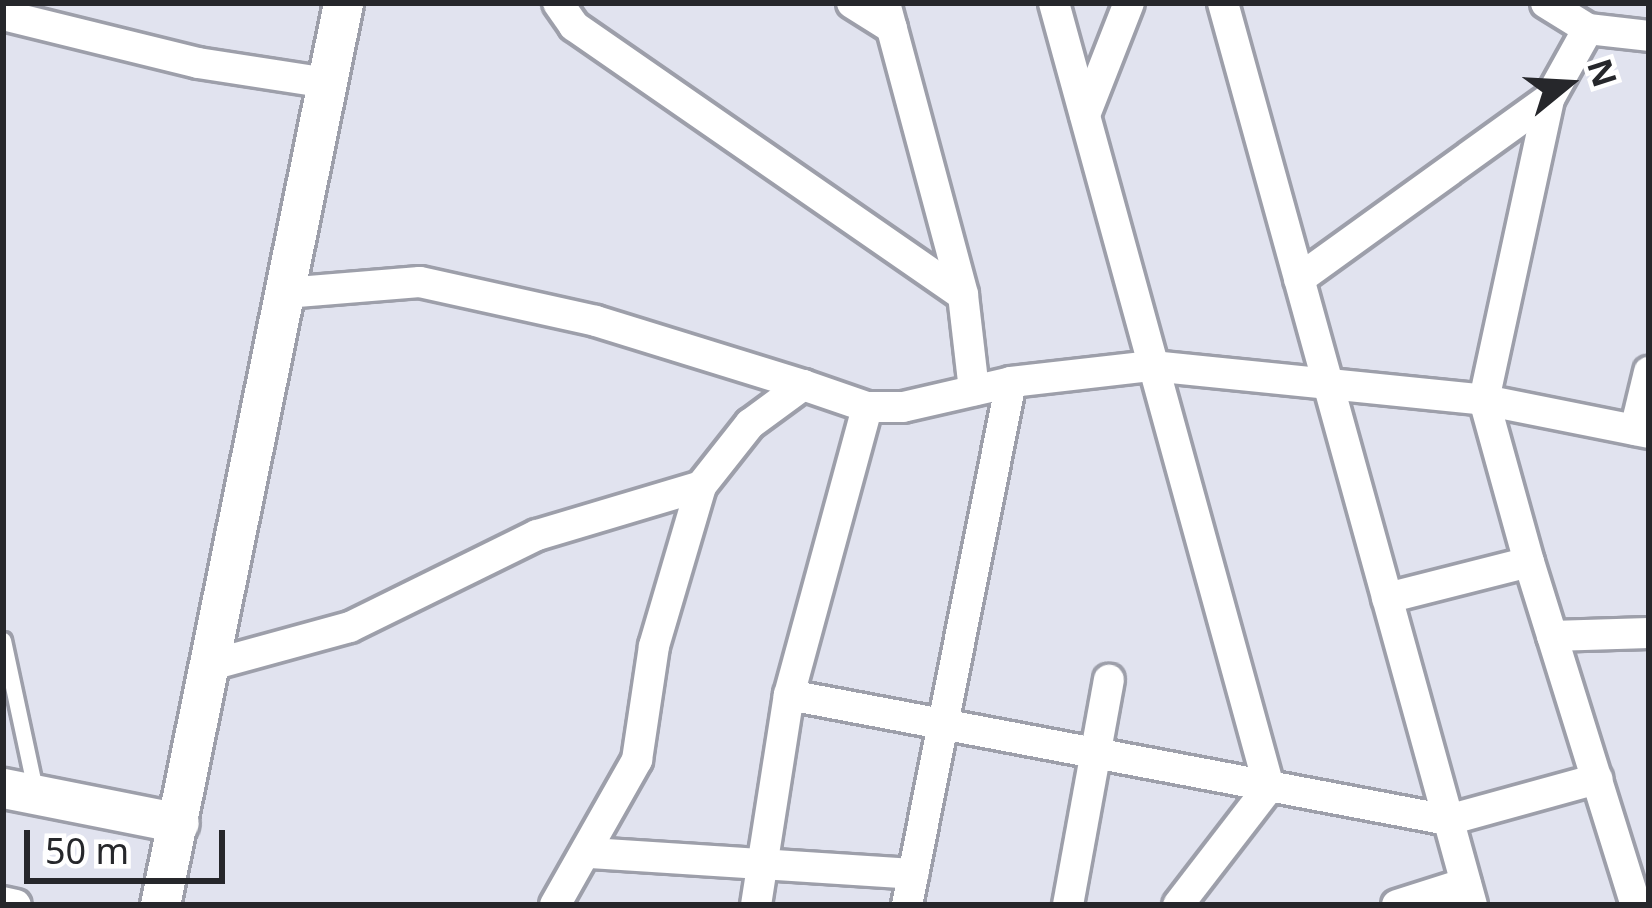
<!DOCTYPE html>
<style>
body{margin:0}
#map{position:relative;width:1652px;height:908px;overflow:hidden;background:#e1e3ef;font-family:"Noto Sans",sans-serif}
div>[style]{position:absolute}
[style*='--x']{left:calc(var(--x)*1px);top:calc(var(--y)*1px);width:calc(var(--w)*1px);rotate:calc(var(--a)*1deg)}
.roads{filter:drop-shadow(3px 0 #9d9faa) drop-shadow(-3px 0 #9d9faa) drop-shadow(0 3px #9d9faa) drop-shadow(0 -3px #9d9faa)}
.service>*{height:15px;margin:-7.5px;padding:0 7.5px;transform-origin:7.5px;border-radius:7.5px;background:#fff}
.minor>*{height:30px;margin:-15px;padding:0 15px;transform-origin:15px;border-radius:15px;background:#fff}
.tertiary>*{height:39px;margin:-19.5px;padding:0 19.5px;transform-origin:19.5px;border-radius:19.5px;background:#fff}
span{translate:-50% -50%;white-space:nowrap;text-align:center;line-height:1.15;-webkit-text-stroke:9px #fff;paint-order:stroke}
.frame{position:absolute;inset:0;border:6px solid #26272b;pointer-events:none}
.north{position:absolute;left:1508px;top:24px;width:120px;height:120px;-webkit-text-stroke:9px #fff;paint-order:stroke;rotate:72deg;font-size:33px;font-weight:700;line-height:48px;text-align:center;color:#26272b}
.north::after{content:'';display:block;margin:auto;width:42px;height:54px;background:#26272b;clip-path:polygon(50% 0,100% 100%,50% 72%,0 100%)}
.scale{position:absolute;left:24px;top:830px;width:201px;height:54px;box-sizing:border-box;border:6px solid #26272b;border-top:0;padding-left:15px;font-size:36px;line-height:42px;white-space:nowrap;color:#26272b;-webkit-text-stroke:9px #fff;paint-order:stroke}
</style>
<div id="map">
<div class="roads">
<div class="service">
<div style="--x:3;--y:640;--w:152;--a:77.9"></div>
</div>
<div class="minor">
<div style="--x:558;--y:3;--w:28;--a:55"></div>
<div style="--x:574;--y:26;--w:473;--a:34.7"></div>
<div style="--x:852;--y:3;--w:47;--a:32"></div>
<div style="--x:885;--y:3;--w:302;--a:75"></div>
<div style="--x:963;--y:295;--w:96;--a:83.4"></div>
<div style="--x:1054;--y:3;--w:813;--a:74.66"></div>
<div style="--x:1269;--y:787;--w:149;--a:127.6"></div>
<div style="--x:1223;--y:3;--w:936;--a:74.57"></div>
<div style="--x:1546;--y:3;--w:49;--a:31.8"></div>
<div style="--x:1588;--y:29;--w:61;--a:6.5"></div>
<div style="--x:3;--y:15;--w:201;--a:13.8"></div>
<div style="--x:198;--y:63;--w:131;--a:8.8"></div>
<div style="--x:1085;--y:115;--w:120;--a:-68.6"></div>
<div style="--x:1299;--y:279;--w:308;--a:-35.8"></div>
<div style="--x:1549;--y:99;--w:80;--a:-60.9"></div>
<div style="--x:285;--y:293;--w:135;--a:-4.7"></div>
<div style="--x:420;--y:282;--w:180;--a:12.5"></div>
<div style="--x:596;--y:321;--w:217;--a:17.2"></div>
<div style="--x:1635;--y:430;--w:60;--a:-76.4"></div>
<div style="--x:1529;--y:562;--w:359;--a:72.7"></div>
<div style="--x:1387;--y:598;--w:146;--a:-14.2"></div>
<div style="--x:1529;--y:562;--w:168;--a:-105.5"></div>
<div style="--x:1484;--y:400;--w:308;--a:-77.8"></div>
<div style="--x:1552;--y:636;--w:97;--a:-1.8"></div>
<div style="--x:211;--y:665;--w:144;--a:-15.3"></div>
<div style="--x:350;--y:627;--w:208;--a:-26.2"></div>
<div style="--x:537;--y:535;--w:171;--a:-16.6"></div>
<div style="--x:701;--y:486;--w:79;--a:-51.7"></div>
<div style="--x:750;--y:424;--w:66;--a:-36.3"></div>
<div style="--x:803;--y:385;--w:68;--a:19"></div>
<div style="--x:867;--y:407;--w:36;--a:0"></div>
<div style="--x:903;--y:407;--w:111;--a:-13"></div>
<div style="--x:1011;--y:382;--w:142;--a:-6.5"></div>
<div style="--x:1152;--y:366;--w:334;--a:5.8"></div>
<div style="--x:1484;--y:400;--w:168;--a:11.3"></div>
<div style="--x:789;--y:695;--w:671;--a:10.74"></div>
<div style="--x:1448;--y:820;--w:155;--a:-15.4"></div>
<div style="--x:590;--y:853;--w:324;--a:3.7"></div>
<div style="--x:3;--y:902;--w:13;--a:13"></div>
<div style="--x:555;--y:905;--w:167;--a:-60.5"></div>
<div style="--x:637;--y:760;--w:115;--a:-81.5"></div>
<div style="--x:654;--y:646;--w:167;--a:-73.6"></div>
<div style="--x:756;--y:905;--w:213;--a:-81.1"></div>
<div style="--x:789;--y:695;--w:298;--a:-74.8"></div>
<div style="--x:907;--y:905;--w:533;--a:-78.75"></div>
<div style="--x:1068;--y:905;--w:229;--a:-79.7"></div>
<div style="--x:1397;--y:905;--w:72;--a:-17.7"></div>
</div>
<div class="tertiary">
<div style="--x:3;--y:788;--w:179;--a:11.2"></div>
<div style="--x:160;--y:905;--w:920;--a:-78.53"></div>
</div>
</div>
<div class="frame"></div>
<div class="north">N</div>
<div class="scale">50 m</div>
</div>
